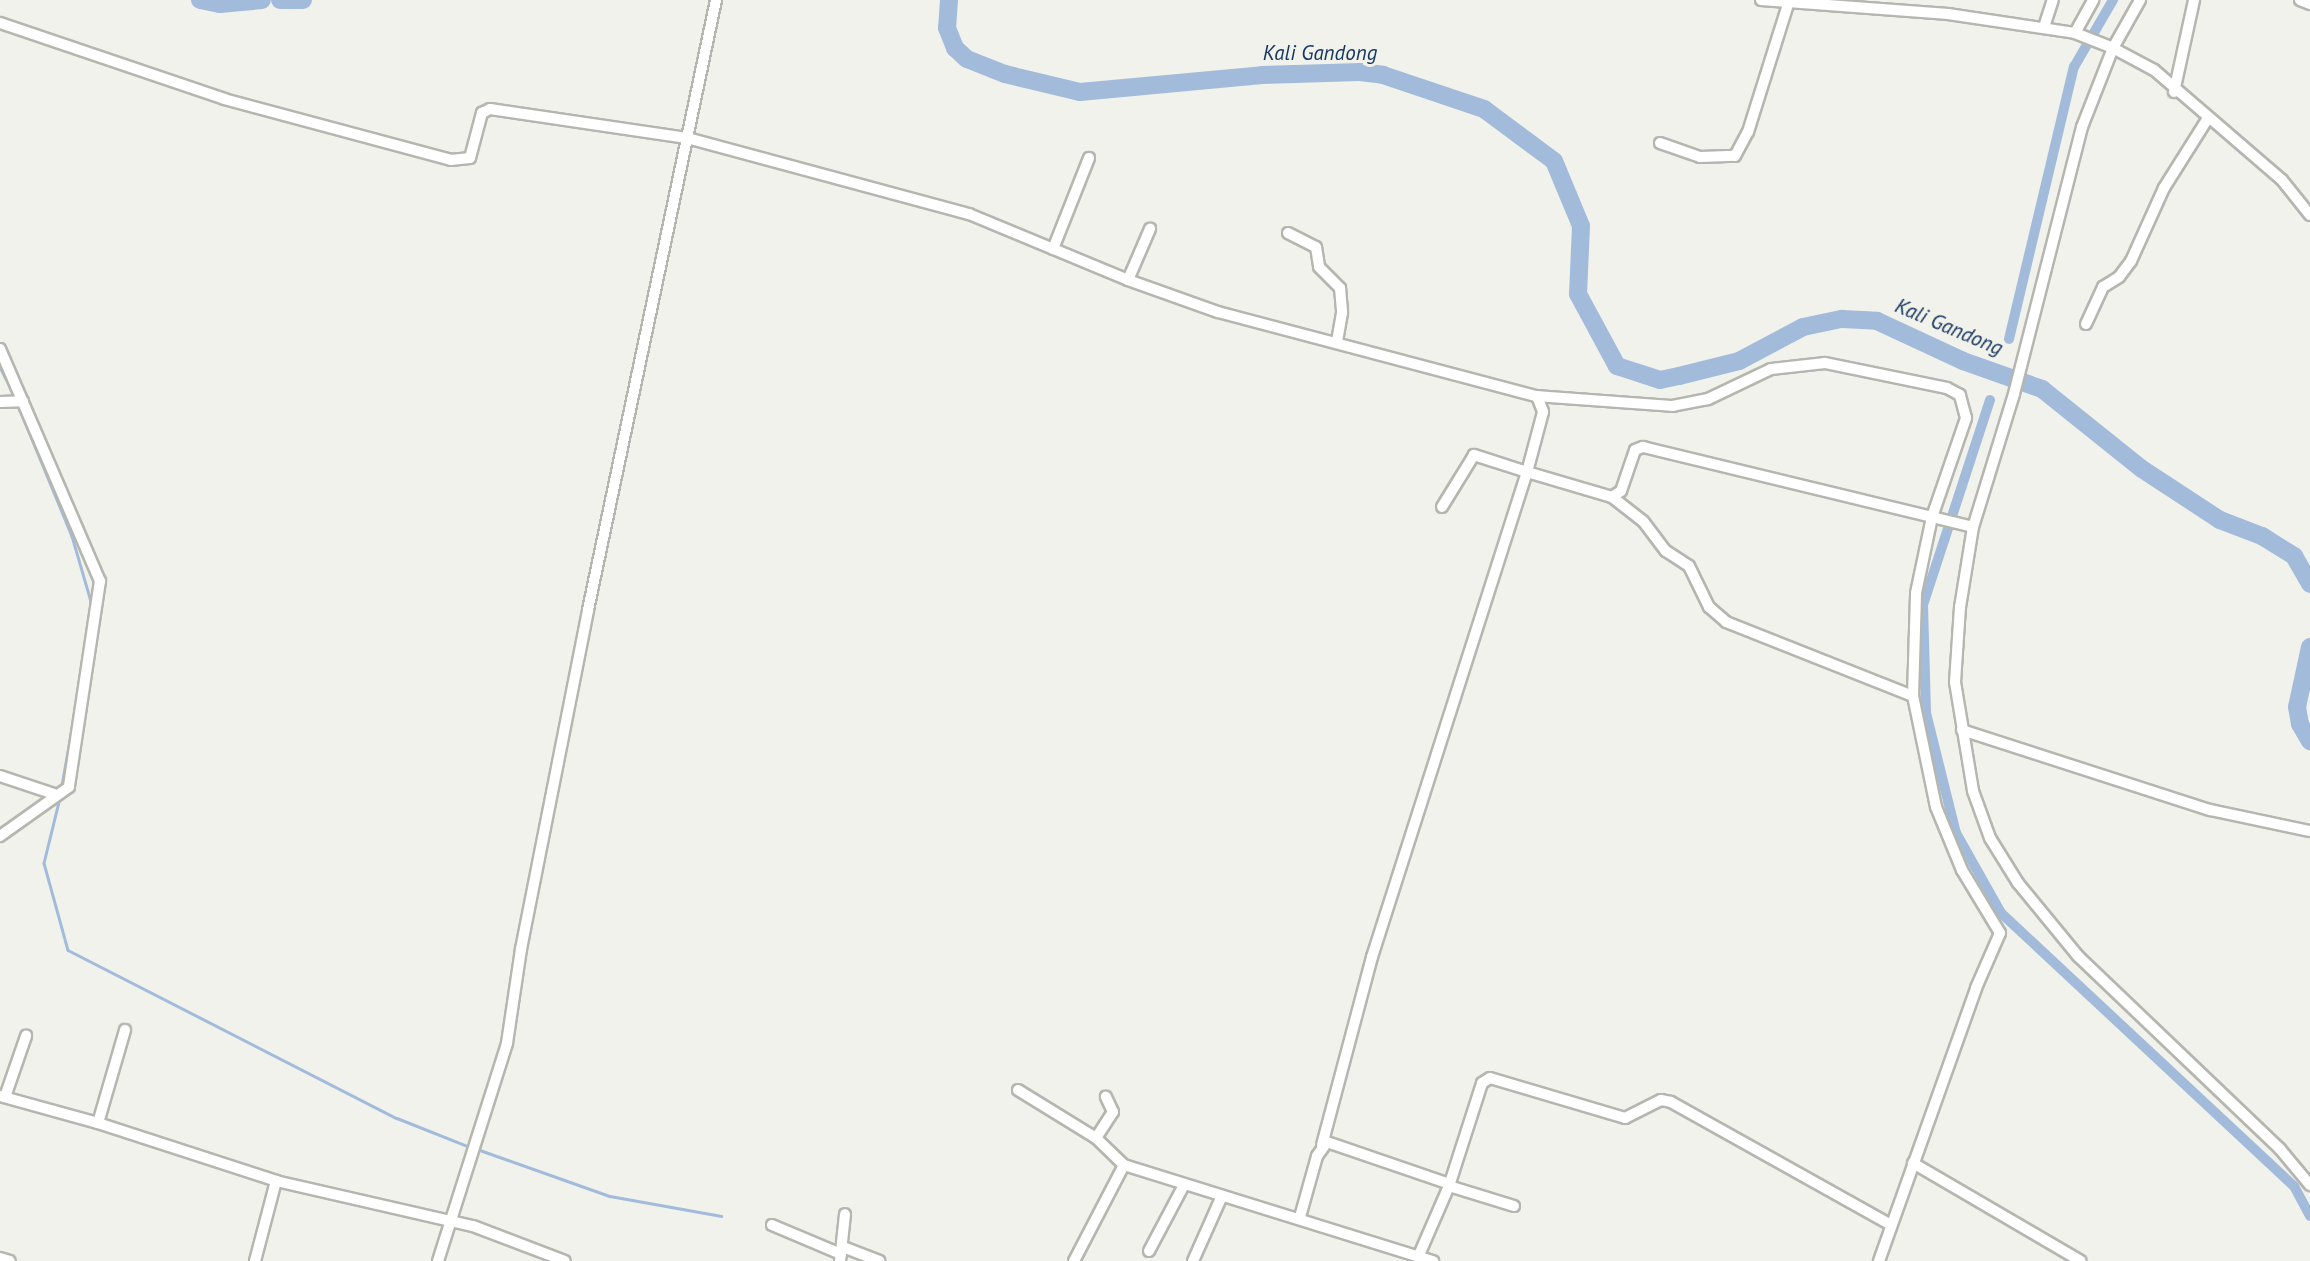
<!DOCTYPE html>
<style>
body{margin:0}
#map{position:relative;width:2310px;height:1261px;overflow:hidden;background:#f1f2eb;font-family:"PT Sans",sans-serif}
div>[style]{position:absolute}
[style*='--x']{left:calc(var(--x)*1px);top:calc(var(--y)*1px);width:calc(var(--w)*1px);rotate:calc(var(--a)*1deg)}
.stream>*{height:2.5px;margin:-1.25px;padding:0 1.25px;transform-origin:1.25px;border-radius:1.25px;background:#a3bbdb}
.canal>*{height:10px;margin:-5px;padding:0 5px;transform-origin:5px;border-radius:5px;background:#a3bbdb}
.river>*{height:18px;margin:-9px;padding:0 9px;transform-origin:9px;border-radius:9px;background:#a3bbdb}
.roads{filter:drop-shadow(2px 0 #b5b6af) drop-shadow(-2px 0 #b5b6af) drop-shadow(0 2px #b5b6af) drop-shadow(0 -2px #b5b6af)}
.minor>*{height:10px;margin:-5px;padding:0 5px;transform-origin:5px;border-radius:5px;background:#fff}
span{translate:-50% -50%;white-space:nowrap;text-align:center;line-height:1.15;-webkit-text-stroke:6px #f1f2eb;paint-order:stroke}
.water-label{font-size:21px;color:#173761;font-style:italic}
</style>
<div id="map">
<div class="stream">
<div style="--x:0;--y:367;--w:35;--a:63"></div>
<div style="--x:18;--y:405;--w:142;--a:67.6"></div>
<div style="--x:72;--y:536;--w:72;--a:73.8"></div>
<div style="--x:61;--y:788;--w:113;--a:-79.8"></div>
<div style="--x:60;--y:798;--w:67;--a:103.8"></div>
<div style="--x:44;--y:863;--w:90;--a:74.6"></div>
<div style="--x:68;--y:950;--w:369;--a:27.1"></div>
<div style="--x:397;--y:1118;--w:79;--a:21.7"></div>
<div style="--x:477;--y:1149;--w:141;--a:19.5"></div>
<div style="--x:610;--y:1196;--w:113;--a:10.2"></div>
</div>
<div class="canal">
<div style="--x:2009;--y:339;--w:280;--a:-76.6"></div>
<div style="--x:2074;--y:67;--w:78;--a:-59.8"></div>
<div style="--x:1990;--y:400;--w:216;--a:108.1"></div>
<div style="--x:1923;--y:605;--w:108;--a:88.4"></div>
<div style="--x:1926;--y:713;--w:124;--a:76"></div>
<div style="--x:1956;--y:833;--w:92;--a:60.6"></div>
<div style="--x:2001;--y:913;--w:400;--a:43"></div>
<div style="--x:2294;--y:1186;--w:34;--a:62"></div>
</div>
<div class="river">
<div style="--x:200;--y:0;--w:20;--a:11"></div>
<div style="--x:220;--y:4;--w:42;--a:-5.4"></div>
<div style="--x:280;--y:0;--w:23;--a:0"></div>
<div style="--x:949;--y:0;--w:28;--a:94"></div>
<div style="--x:947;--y:28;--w:22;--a:68"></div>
<div style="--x:955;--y:48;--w:16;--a:43"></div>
<div style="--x:967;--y:59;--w:41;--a:21.5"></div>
<div style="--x:1005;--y:74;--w:77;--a:13.5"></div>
<div style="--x:1080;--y:92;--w:183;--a:-5.3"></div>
<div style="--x:1262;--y:75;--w:98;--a:-1.8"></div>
<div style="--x:1360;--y:72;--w:23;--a:7"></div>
<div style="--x:1383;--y:75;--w:107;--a:18.6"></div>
<div style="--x:1484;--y:109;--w:87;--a:36.6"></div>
<div style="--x:1554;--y:161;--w:70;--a:67.4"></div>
<div style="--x:1581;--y:226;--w:68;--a:92.5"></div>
<div style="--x:1578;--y:294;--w:82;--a:61.6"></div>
<div style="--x:1617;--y:366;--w:45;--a:18"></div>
<div style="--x:1660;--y:380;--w:19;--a:-12"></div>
<div style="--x:1679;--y:376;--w:62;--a:-14"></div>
<div style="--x:1739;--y:361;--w:72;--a:-28"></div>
<div style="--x:1803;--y:327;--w:40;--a:-12"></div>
<div style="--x:1842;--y:319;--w:35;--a:3"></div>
<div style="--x:1877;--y:321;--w:95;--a:24.9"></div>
<div style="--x:1963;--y:361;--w:84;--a:19.5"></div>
<div style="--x:2042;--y:389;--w:128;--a:38.7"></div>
<div style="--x:2142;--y:469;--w:93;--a:33.2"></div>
<div style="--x:2220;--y:520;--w:45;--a:20.9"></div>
<div style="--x:2262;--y:536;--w:38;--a:32"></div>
<div style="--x:2294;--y:556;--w:32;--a:60"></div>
<div style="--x:2310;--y:647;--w:61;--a:102.2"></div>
<div style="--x:2297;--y:707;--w:17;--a:80"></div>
<div style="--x:2300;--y:724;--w:20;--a:60"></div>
</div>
<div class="roads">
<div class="minor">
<div style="--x:1761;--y:0;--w:188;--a:4.3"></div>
<div style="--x:1948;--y:14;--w:128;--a:8.5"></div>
<div style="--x:2075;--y:33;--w:41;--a:21.5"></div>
<div style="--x:2113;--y:48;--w:55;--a:-60.6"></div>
<div style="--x:2300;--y:0;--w:11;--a:22"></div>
<div style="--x:0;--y:23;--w:237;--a:18.7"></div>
<div style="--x:224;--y:99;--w:235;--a:15"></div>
<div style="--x:451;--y:160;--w:19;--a:-6"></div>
<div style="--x:470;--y:158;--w:47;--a:-75.1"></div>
<div style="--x:482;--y:113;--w:9;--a:-27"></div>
<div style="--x:490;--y:109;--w:199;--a:8.4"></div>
<div style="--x:687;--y:138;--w:292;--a:15.1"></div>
<div style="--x:969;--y:214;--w:172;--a:22.5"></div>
<div style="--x:1128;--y:280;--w:96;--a:19.6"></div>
<div style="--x:1218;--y:312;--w:330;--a:14.8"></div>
<div style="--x:1537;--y:396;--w:17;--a:69"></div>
<div style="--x:1543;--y:412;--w:62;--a:104.9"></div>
<div style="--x:1527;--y:472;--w:89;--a:16.4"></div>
<div style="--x:1612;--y:497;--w:11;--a:-34"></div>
<div style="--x:1621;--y:491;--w:43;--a:-71.1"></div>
<div style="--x:1635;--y:450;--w:9;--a:-21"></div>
<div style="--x:1643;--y:447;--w:297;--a:13.6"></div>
<div style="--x:1932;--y:517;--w:105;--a:-71"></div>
<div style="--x:1966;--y:418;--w:24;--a:-105"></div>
<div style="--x:1960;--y:395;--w:15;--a:-152"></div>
<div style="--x:1947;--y:388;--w:125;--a:-168.4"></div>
<div style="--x:1825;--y:363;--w:54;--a:173.7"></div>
<div style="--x:1771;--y:369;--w:70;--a:154.5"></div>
<div style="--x:1708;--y:399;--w:36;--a:169"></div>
<div style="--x:1673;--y:406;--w:136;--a:-175.8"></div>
<div style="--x:2044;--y:27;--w:28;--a:-72"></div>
<div style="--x:2075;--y:33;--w:38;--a:-61"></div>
<div style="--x:2174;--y:92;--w:94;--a:-77.7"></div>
<div style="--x:1660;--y:143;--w:42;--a:19.3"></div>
<div style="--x:1700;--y:157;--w:35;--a:-2"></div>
<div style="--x:1735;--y:156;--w:27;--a:-62"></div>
<div style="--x:1748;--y:132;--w:134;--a:-72.6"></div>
<div style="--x:2310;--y:215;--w:45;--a:-128.7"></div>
<div style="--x:2282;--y:180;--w:169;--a:-139.3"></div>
<div style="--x:2154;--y:70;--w:47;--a:-151.8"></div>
<div style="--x:2113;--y:48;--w:85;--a:111.4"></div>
<div style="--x:2082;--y:127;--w:276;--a:104.3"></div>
<div style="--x:2014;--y:394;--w:139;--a:107.1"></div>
<div style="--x:1973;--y:527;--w:81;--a:99.2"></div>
<div style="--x:1960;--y:607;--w:75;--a:93.8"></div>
<div style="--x:1955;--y:682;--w:110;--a:80.6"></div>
<div style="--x:1973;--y:791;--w:50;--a:70.1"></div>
<div style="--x:1990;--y:838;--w:53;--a:58.1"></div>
<div style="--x:2018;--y:883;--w:94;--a:50.6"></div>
<div style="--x:2078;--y:956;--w:279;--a:43.7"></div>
<div style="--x:2280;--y:1149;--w:47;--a:50.2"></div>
<div style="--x:1288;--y:233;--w:31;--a:27"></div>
<div style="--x:1316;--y:247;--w:20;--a:81"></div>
<div style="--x:1319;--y:267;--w:30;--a:45"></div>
<div style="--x:1340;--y:288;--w:25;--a:85"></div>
<div style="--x:1342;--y:313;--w:29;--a:100"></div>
<div style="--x:1053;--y:249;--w:98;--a:-68.4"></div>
<div style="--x:1128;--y:280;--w:56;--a:-66.7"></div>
<div style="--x:2086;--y:324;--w:41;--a:-65.3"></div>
<div style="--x:2103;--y:287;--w:19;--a:-32"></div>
<div style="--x:2119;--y:277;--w:20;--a:-53"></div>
<div style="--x:2131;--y:261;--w:80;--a:-65.7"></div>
<div style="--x:2164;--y:188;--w:83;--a:-57.8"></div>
<div style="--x:0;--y:349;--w:253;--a:66.7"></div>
<div style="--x:100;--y:581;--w:208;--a:98.6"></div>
<div style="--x:69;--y:787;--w:85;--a:144.6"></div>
<div style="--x:0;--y:402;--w:23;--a:-2"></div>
<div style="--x:1612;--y:497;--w:39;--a:38"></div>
<div style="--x:1643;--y:521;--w:38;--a:53"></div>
<div style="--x:1666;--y:551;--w:27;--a:33"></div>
<div style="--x:1689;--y:566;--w:46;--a:64"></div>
<div style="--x:1709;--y:607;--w:23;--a:41"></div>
<div style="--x:1726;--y:622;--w:201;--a:21.6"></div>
<div style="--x:1962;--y:730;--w:261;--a:17.9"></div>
<div style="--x:2210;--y:810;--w:102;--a:11.9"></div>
<div style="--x:0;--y:776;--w:57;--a:18.4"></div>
<div style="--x:1018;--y:1090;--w:92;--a:31.6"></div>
<div style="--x:1096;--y:1138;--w:39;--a:44"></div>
<div style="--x:0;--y:1096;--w:102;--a:15.4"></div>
<div style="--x:98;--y:1123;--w:187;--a:18"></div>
<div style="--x:276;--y:1181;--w:202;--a:12.9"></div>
<div style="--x:473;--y:1226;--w:98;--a:20.8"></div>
<div style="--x:5;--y:1097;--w:65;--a:-71"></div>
<div style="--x:98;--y:1123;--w:97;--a:-73.8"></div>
<div style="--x:1096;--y:1138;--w:31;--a:-57"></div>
<div style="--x:1113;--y:1112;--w:17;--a:-115"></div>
<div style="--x:1322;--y:1145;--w:195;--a:-75.1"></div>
<div style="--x:1372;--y:957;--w:509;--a:-72.28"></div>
<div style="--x:1527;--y:472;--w:56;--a:-162.2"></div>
<div style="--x:1474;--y:455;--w:61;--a:121.6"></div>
<div style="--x:1913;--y:1163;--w:194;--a:30.3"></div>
<div style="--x:1449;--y:1186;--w:68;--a:17.1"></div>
<div style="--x:1300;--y:1217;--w:63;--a:-74.4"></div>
<div style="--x:1317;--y:1156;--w:17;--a:-54"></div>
<div style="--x:1327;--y:1142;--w:130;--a:18.9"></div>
<div style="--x:772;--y:1225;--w:75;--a:22.8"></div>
<div style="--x:843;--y:1247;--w:39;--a:21"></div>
<div style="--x:1149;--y:1251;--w:75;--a:-62.1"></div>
<div style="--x:1419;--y:1255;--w:75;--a:-66.5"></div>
<div style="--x:1449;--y:1186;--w:108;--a:-72.2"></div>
<div style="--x:1482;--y:1083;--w:9;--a:-32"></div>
<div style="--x:1490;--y:1078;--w:141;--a:16.5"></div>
<div style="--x:1625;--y:1118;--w:40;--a:-26.6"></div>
<div style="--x:1661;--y:1100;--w:10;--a:11"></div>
<div style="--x:1671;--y:1102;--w:252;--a:29.2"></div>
<div style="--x:0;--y:1258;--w:10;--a:17"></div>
<div style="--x:255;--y:1261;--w:83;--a:-75.3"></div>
<div style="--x:438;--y:1261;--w:229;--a:-72.4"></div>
<div style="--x:507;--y:1043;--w:95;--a:-81.5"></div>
<div style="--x:521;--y:949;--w:346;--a:-78.8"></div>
<div style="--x:588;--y:610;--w:623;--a:-78.15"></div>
<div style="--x:840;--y:1261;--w:47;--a:-83.9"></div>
<div style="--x:1074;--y:1261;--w:108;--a:-62.5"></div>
<div style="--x:1124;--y:1165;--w:324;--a:17.3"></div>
<div style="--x:1193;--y:1261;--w:71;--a:-66"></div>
<div style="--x:1879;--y:1261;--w:290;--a:-70.4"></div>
<div style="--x:1976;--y:988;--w:60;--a:-66.4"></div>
<div style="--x:2000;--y:933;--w:74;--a:-121.1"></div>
<div style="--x:1962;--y:870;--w:68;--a:-112.4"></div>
<div style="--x:1936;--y:807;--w:113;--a:-101.7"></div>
<div style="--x:1913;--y:696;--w:103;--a:-88.3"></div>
<div style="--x:1916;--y:593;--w:78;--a:-78.1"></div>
<div style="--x:1932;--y:517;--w:42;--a:13.7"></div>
</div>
</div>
<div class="water-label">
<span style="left:1320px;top:53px">Kali Gandong</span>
<span style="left:1949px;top:327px;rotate:23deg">Kali Gandong</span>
</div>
</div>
